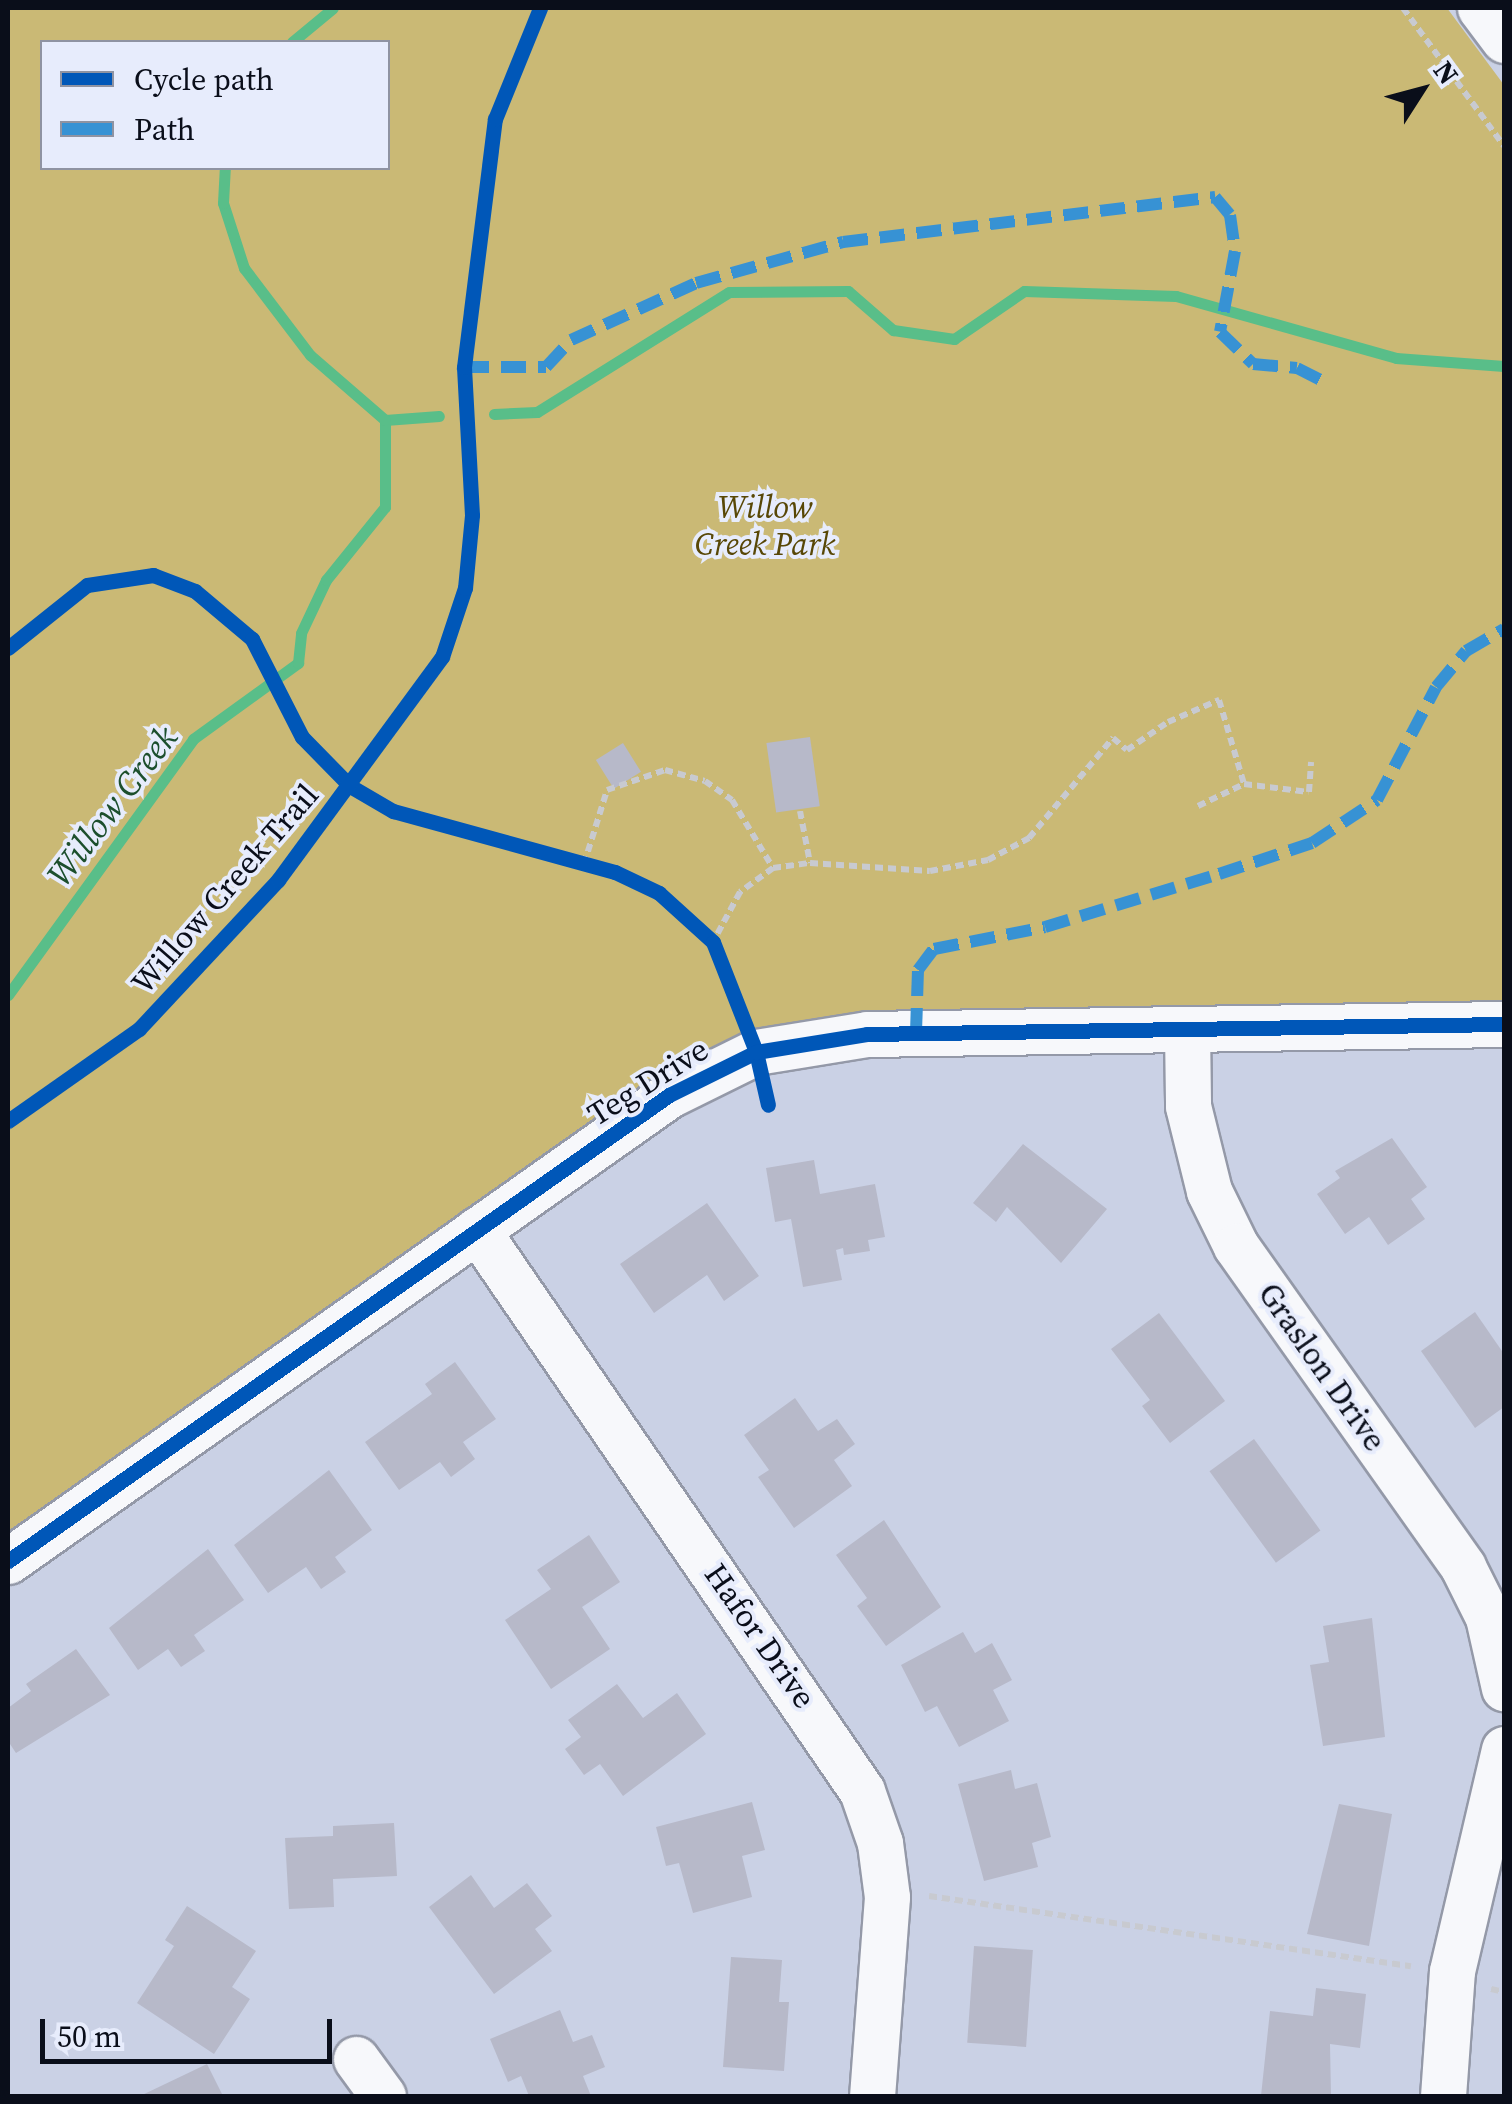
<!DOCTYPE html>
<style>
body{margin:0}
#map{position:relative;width:1512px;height:2104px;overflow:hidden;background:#cad1e5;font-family:"Source Serif 4",serif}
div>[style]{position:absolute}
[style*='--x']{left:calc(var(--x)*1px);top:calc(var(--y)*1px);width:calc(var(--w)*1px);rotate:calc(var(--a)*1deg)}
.green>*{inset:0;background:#cab975}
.stream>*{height:11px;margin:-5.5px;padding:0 5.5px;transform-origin:5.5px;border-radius:5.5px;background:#59be89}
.building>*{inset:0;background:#b7b9c9;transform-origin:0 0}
.path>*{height:6px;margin-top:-3px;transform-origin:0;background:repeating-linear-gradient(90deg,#c8cad0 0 8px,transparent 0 13px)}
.roads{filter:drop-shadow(2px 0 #9499a8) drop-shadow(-2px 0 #9499a8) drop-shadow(0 2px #9499a8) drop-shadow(0 -2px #9499a8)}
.minor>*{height:45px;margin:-22.5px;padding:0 22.5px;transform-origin:22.5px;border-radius:22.5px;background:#f7f8fb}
.quiet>*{height:12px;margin-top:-6px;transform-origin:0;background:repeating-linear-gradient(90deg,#3792d4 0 25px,transparent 0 37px)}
.cycleway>*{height:15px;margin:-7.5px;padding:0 7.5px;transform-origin:7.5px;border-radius:7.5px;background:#0057b8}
span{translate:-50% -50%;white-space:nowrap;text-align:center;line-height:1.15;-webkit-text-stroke:8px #e7ecfc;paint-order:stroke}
.park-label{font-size:32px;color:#584706;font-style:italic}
.street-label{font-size:32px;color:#0a0e1a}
.water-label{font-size:35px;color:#1c4f2d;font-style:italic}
.frame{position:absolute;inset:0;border:10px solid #0a0e1a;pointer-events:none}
.legend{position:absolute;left:40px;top:40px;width:350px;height:130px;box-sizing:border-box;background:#e7ecfc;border:2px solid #8f93a2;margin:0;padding:12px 18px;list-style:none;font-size:30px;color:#0a0e1a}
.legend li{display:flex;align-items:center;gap:20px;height:50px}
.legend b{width:50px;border:2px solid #8f93a2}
.north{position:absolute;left:1372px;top:40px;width:100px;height:100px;-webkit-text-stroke:8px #e7ecfc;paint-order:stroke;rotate:54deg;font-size:28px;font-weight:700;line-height:40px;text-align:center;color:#0a0e1a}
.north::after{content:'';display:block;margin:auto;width:35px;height:45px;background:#0a0e1a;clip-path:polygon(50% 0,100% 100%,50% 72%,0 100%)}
.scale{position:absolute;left:40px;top:2019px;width:292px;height:45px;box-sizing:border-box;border:5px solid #0a0e1a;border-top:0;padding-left:12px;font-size:30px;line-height:35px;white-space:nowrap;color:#0a0e1a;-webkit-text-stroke:8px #e7ecfc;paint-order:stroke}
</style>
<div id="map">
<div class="green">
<div style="clip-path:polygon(evenodd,8px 8px,1447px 8px,1504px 85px,1504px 1024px,756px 1052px,8px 1561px,8px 8px,42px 42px,388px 42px,388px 168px,42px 168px,42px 42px)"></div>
</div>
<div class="stream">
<div style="--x:292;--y:42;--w:53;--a:-39.7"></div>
<div style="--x:494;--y:414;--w:43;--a:-2.7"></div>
<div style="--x:537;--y:412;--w:226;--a:-32"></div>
<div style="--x:729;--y:292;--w:119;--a:-0.5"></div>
<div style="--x:848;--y:291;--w:60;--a:40.9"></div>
<div style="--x:893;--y:330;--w:62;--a:8.4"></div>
<div style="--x:954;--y:339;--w:85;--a:-34.4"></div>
<div style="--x:1024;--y:291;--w:152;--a:1.9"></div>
<div style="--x:1176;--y:296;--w:229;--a:15.7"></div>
<div style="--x:1396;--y:358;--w:108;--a:4.2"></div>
<div style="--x:385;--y:420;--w:54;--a:-4.2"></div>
<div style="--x:8;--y:995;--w:316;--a:-54.1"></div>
<div style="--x:193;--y:739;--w:130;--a:-35.9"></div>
<div style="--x:298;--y:663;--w:30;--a:-84"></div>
<div style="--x:301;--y:633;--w:59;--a:-64.7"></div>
<div style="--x:326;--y:580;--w:94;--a:-51.1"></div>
<div style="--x:385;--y:507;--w:87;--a:-90"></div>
<div style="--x:385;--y:420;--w:99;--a:-139.1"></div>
<div style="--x:310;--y:355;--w:109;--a:-127.2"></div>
<div style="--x:244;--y:268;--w:68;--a:-107.9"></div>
<div style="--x:223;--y:203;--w:35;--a:-87"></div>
</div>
<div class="building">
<div style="left:810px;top:737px;width:70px;height:44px;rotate:82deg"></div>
<div style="left:623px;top:743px;width:34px;height:32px;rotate:58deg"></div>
<div style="clip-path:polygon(1392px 1138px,1427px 1187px,1411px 1199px,1425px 1219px,1388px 1245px,1369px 1217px,1345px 1234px,1317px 1194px,1340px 1178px,1335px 1171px)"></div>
<div style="clip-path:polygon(1023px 1144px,1107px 1209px,1061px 1263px,1007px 1207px,996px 1222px,973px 1203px)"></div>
<div style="clip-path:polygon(814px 1160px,820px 1194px,875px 1184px,885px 1237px,868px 1240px,870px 1251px,844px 1255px,843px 1248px,836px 1250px,842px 1280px,803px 1287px,791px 1219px,775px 1222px,766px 1168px)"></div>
<div style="clip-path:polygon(707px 1203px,759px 1276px,724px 1301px,707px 1275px,654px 1313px,620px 1264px)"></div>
<div style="clip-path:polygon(1475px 1312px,1504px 1354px,1504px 1407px,1475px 1428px,1421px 1351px)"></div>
<div style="clip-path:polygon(1159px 1313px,1225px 1401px,1170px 1443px,1142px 1406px,1150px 1400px,1111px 1349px)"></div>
<div style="clip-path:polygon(455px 1362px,496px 1419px,463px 1442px,475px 1459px,451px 1477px,440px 1462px,399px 1490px,365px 1442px,432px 1394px,425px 1384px)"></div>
<div style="clip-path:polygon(795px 1398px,818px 1431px,837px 1419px,855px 1444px,834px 1460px,852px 1486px,794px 1528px,758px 1477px,769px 1470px,744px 1435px)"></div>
<div style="left:1254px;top:1439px;width:113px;height:55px;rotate:54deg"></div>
<div style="clip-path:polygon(329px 1470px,372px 1530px,335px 1557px,346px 1572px,321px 1589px,306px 1567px,268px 1593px,234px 1545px)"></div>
<div style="clip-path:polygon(884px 1520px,941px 1607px,886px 1646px,857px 1606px,867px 1598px,836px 1555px)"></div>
<div style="clip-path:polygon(589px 1535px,620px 1582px,582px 1607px,610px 1649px,551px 1689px,505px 1620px,551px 1589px,537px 1570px)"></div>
<div style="clip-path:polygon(208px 1549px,244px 1600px,194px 1635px,205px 1651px,181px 1667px,168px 1649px,138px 1670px,109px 1628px)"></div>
<div style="clip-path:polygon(1372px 1618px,1385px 1737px,1323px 1746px,1310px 1665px,1329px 1662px,1323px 1626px)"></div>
<div style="clip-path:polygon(963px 1632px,975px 1653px,992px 1643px,1012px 1680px,993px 1690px,1009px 1721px,959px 1747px,937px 1706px,925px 1712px,901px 1665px)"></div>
<div style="clip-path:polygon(76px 1649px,110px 1695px,16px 1753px,8px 1741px,8px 1708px,31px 1691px,26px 1684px)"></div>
<div style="clip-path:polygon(617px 1684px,643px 1718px,677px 1693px,706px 1734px,623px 1796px,600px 1764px,584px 1775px,565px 1749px,581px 1737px,568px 1720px)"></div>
<div style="clip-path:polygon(1011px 1770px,1015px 1789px,1037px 1783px,1051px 1837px,1032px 1843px,1038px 1867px,984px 1881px,958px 1784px)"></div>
<div style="clip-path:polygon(752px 1802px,765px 1850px,742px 1856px,752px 1897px,693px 1913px,679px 1863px,666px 1866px,656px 1827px)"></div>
<div style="clip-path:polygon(1339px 1804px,1392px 1814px,1369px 1946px,1307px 1934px)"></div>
<div style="clip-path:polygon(394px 1823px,397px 1876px,333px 1879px,334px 1907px,289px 1909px,285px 1838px,333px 1836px,333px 1826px)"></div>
<div style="clip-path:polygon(471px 1875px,494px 1908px,527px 1883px,552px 1916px,535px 1929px,552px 1951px,494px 1994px,429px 1907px)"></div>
<div style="clip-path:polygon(187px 1906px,256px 1951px,232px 1987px,250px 1999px,214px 2054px,137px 2003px,174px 1946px,165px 1940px)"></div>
<div style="left:974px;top:1946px;width:59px;height:97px;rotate:4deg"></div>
<div style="clip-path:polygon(731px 1957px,782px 1960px,779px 2002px,789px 2002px,784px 2071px,723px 2067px)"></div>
<div style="clip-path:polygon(1316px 1988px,1366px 1994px,1360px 2048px,1330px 2044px,1331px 2096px,1261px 2096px,1270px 2011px,1313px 2016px)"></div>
<div style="clip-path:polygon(560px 2010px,573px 2042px,592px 2035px,605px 2067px,583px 2076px,591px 2096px,529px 2096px,521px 2076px,508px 2082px,490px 2039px)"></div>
<div style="clip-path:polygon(207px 2064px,223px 2096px,140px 2096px)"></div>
</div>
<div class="path">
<div style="--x:1403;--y:8;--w:171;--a:53.8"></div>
<div style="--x:1198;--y:806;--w:51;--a:-25.6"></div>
<div style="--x:800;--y:811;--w:53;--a:79.1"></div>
<div style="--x:584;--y:864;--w:77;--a:-72.7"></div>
<div style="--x:607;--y:790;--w:61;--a:-19"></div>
<div style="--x:665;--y:770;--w:41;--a:15.4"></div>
<div style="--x:705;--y:781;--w:33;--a:35"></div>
<div style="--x:732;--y:800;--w:79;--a:58.9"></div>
<div style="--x:773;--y:868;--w:41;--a:144"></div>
<div style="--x:740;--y:892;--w:57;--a:118.4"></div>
<div style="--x:773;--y:868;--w:37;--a:-8"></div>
<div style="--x:810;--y:863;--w:120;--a:3.8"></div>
<div style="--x:930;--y:871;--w:59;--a:-10.7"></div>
<div style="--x:988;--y:860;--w:47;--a:-28.2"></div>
<div style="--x:1029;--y:838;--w:131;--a:-50"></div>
<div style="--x:1113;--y:738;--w:18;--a:41"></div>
<div style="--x:1127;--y:750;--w:50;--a:-34.3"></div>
<div style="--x:1168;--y:722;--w:56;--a:-23.3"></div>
<div style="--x:1219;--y:700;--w:88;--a:73.4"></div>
<div style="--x:1244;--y:784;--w:65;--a:7"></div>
<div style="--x:1309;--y:792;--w:30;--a:-86"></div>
<div style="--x:929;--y:1896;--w:487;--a:8.3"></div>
<div style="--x:1491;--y:1989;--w:13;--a:13"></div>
</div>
<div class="roads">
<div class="minor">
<div style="--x:1480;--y:8;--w:40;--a:53"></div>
<div style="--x:1187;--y:1030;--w:76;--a:89.2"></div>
<div style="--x:1188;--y:1106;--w:88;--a:76.1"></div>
<div style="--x:1209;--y:1191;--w:61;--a:63.9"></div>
<div style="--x:1236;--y:1246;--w:393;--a:54.7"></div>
<div style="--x:1463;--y:1567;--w:56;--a:63.4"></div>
<div style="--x:1488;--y:1617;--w:73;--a:77.3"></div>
<div style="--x:477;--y:1230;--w:680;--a:55.54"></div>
<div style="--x:862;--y:1791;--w:55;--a:70.9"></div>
<div style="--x:880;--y:1843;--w:54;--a:82.6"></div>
<div style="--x:887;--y:1897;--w:200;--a:94.3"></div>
<div style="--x:8;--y:1561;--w:809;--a:-35.18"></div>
<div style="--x:669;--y:1095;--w:97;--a:-26.3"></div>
<div style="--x:756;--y:1052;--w:112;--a:-9.2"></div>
<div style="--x:867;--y:1034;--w:637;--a:-0.9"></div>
<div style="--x:356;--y:2059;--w:46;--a:53.9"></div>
<div style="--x:1443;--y:2096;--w:125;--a:-85.9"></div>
<div style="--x:1452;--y:1971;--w:228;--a:-76.8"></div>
</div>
</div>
<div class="quiet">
<div style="--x:464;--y:367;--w:82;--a:0"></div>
<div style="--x:546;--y:367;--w:37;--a:-47"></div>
<div style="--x:571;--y:340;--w:137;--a:-24.5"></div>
<div style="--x:696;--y:283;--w:153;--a:-15.6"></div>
<div style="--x:843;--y:242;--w:375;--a:-6.9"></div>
<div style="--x:1215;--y:197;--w:23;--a:50"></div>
<div style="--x:1230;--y:215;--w:36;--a:82"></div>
<div style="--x:1235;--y:251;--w:82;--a:100.5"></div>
<div style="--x:1220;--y:332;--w:46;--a:44.1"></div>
<div style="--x:1253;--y:364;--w:44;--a:5.2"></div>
<div style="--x:1297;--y:368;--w:34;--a:27"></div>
<div style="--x:916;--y:1033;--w:63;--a:-88.2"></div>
<div style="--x:918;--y:970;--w:26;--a:-53"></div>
<div style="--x:934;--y:949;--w:113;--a:-11.2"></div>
<div style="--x:1045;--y:927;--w:182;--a:-16.9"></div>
<div style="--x:1219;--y:874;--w:98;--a:-18.4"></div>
<div style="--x:1312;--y:843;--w:78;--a:-33.5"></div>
<div style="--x:1377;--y:800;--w:127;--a:-62.4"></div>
<div style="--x:1436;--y:687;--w:47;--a:-50.2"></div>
<div style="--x:1466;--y:651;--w:44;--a:-30.1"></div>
</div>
<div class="cycleway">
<div style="--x:8;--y:648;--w:101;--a:-38.6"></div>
<div style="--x:87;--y:585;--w:67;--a:-8.6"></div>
<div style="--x:153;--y:575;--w:45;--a:20.9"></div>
<div style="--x:195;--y:591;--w:75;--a:40.1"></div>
<div style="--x:252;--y:639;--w:110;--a:63"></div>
<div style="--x:302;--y:737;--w:69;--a:45.6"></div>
<div style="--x:350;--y:786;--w:50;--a:30.2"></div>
<div style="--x:393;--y:811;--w:230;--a:15.4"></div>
<div style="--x:615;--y:872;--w:49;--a:25.5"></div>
<div style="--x:659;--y:893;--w:73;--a:42.2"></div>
<div style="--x:713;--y:942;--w:118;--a:68.6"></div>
<div style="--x:756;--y:1052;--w:54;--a:77.2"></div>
<div style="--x:8;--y:1121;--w:160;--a:-35.1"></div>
<div style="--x:139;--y:1029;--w:204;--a:-47"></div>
<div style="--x:278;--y:880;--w:277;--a:-53.7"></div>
<div style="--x:442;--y:657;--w:73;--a:-71.6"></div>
<div style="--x:465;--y:588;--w:73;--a:-84.5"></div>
<div style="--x:472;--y:515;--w:148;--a:-93.1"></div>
<div style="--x:464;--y:367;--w:250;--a:-82.9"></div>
<div style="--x:495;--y:119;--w:120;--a:-67.9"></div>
<div style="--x:8;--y:1561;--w:809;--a:-35.18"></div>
<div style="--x:669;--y:1095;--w:97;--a:-26.3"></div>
<div style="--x:756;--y:1052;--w:112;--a:-9.2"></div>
<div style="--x:867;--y:1034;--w:637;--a:-0.9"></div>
</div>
<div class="park-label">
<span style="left:765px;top:526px">Willow<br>Creek Park</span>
</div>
<div class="street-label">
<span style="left:225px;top:889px;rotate:-49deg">Willow Creek Trail</span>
<span style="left:648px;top:1082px;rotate:-32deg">Teg Drive</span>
<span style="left:1322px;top:1367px;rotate:55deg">Graslon Drive</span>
<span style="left:760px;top:1636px;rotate:55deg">Hafor Drive</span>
</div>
<div class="water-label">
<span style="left:112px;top:806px;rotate:-53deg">Willow Creek</span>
</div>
<div class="frame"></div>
<ul class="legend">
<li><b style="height:12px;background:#0057b8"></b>Cycle path</li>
<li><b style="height:12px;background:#3792d4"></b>Path</li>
</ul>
<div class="north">N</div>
<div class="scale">50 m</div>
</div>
